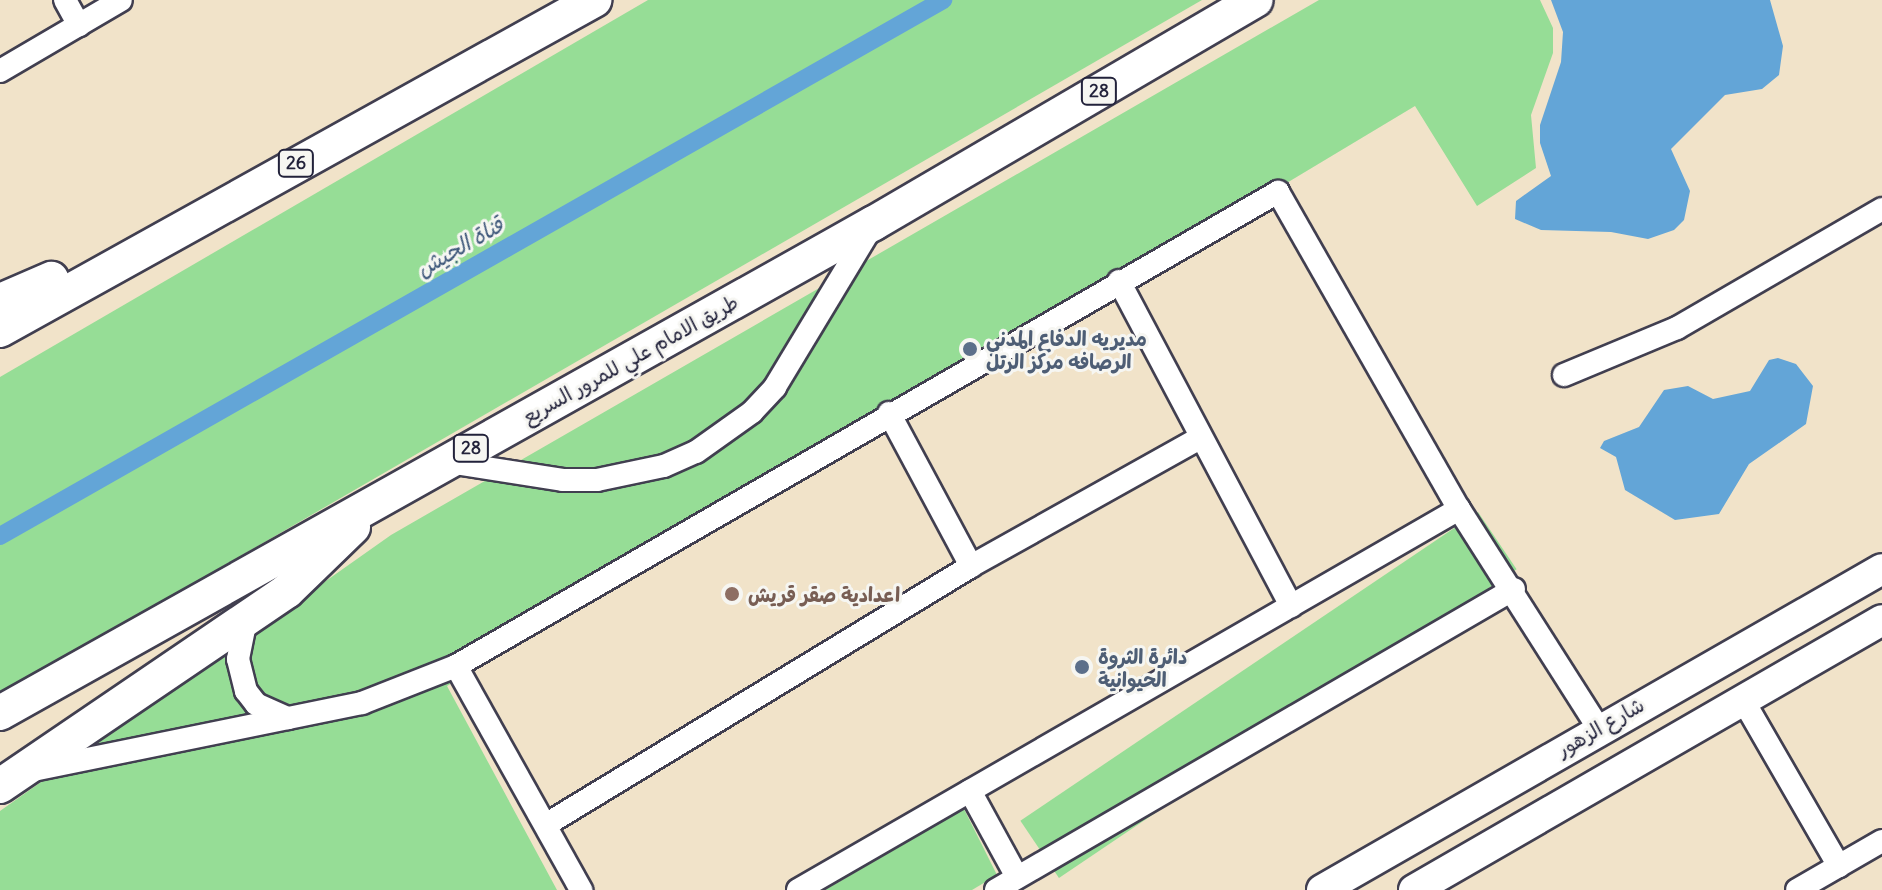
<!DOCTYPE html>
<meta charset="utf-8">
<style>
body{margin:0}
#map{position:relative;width:1882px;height:890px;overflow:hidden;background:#f1e3c9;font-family:Delius,"Playpen Sans Arabic",sans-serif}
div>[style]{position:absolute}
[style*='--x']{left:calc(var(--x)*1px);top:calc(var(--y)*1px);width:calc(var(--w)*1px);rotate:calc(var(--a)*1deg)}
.green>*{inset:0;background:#96dd96;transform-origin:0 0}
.water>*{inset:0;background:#63a5d7}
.canal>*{height:18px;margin:-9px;padding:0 9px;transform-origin:9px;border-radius:9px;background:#63a5d7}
.roads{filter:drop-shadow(2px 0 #413f50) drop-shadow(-2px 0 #413f50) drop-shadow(0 2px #413f50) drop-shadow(0 -2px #413f50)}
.minor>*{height:22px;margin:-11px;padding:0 11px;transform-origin:11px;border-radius:11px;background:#fff}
.major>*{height:30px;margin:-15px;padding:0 15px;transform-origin:15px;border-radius:15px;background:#fff}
.highway>*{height:34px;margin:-17px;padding:0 17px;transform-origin:17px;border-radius:17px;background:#fff}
.dots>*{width:22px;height:22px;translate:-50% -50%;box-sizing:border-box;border:4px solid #f6f6f2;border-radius:50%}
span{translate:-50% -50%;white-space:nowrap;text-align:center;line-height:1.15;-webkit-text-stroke:6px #f6f6f2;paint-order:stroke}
.shield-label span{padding:2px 6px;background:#f6f6f2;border:2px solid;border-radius:6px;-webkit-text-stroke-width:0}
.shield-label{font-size:18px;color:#22223b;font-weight:700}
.service-label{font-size:20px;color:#4e5e75;font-weight:700}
.left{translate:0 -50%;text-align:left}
.street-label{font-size:20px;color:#22223b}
.education-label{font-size:20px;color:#785e54;font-weight:700}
.water-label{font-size:22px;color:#3c5679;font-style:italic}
</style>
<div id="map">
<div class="green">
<div style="clip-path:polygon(648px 0,1202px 0,0 695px,0 377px)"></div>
<div style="clip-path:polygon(1319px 0,1540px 0,1553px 28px,1553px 53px,1531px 115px,1536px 168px,1477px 206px,1415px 106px,447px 686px,557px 890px,0 890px,0 811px,391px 535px)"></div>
<div style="left:1478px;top:512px;width:69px;height:552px;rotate:56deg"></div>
<div style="clip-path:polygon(964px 809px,997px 875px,972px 890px,825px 890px)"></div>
</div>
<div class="water">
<div style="clip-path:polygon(1551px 0,1770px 0,1783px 46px,1779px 75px,1762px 89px,1725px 95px,1671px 149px,1690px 191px,1684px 220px,1674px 230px,1648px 239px,1611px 232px,1541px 230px,1515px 219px,1516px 201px,1551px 176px,1540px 143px,1540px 125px,1561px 62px,1563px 32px)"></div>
<div style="clip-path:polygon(1778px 358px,1796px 364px,1813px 386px,1806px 424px,1749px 464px,1719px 514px,1675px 520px,1625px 490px,1616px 457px,1600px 448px,1604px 441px,1639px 427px,1664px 390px,1688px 386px,1713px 399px,1750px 391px,1769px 360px)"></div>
</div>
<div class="canal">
<div style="--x:0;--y:536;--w:1085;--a:-29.61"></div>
</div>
<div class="roads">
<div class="minor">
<div style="--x:65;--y:0;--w:29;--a:61"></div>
<div style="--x:0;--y:71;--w:140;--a:-30.4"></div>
<div style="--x:1119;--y:281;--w:368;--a:62.1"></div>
<div style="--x:1564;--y:375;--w:122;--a:-22.6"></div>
<div style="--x:1677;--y:328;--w:237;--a:-30.1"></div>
<div style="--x:889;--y:413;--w:174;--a:61.8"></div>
<div style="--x:448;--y:462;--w:116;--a:8.9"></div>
<div style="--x:563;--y:480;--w:34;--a:0"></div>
<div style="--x:597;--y:480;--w:68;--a:-11.8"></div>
<div style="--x:664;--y:466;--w:35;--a:-24"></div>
<div style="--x:696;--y:452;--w:69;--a:-35.5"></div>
<div style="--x:752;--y:412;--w:34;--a:-47"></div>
<div style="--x:775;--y:387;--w:188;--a:-58.9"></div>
<div style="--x:246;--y:619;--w:41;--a:101.3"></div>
<div style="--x:238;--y:659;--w:33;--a:76"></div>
<div style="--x:246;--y:691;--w:16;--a:52"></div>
<div style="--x:256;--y:704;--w:35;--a:24"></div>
<div style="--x:456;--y:666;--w:257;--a:60.8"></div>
<div style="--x:1743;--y:700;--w:192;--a:60"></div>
<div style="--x:33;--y:770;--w:336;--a:-11.5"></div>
<div style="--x:362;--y:703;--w:101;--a:-21.5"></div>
<div style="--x:456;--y:666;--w:949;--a:-29.97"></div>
<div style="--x:1278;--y:192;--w:365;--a:60.3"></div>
<div style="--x:1459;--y:509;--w:259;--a:57.5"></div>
<div style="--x:970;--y:791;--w:98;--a:61.3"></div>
<div style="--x:547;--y:824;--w:496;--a:-31.3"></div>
<div style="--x:971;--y:566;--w:262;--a:-29.2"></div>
<div style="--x:798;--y:890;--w:763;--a:-29.96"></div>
<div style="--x:996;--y:890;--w:599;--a:-30.16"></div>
<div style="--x:1797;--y:890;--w:98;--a:-30"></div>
</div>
<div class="major">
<div style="--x:1322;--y:890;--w:645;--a:-29.82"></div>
<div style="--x:1414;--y:890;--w:540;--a:-29.98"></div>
</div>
<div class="highway">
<div style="--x:0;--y:301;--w:56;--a:-23.3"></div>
<div style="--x:0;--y:330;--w:680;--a:-29.05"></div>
<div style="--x:0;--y:713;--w:1002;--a:-29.28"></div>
<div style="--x:874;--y:223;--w:442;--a:-30.3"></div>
<div style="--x:0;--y:786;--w:347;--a:-34.2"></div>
<div style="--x:287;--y:591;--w:92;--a:-44.1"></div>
</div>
</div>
<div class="dots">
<div style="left:970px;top:349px;background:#5c6f8a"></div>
<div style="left:732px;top:594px;background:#8d6e63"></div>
<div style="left:1082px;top:667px;background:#5c6f8a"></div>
</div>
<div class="shield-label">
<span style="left:1099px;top:91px">28</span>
<span style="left:296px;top:163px">26</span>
<span style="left:471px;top:448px">28</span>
</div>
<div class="service-label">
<span class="left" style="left:986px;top:350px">مديريه الدفاع المدني<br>الرصافه مركز الرتل</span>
<span class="left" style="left:1098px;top:668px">دائرة الثروة<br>الحيوانية</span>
</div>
<div class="street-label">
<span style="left:630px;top:359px;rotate:-29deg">طريق الامام علي للمرور السريع</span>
<span style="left:1600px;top:727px;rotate:-30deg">شارع الزهور</span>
</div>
<div class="education-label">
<span class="left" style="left:748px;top:594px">اعدادية صقر قريش</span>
</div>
<div class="water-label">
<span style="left:460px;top:247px;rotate:-30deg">قناة الجيش</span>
</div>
</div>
